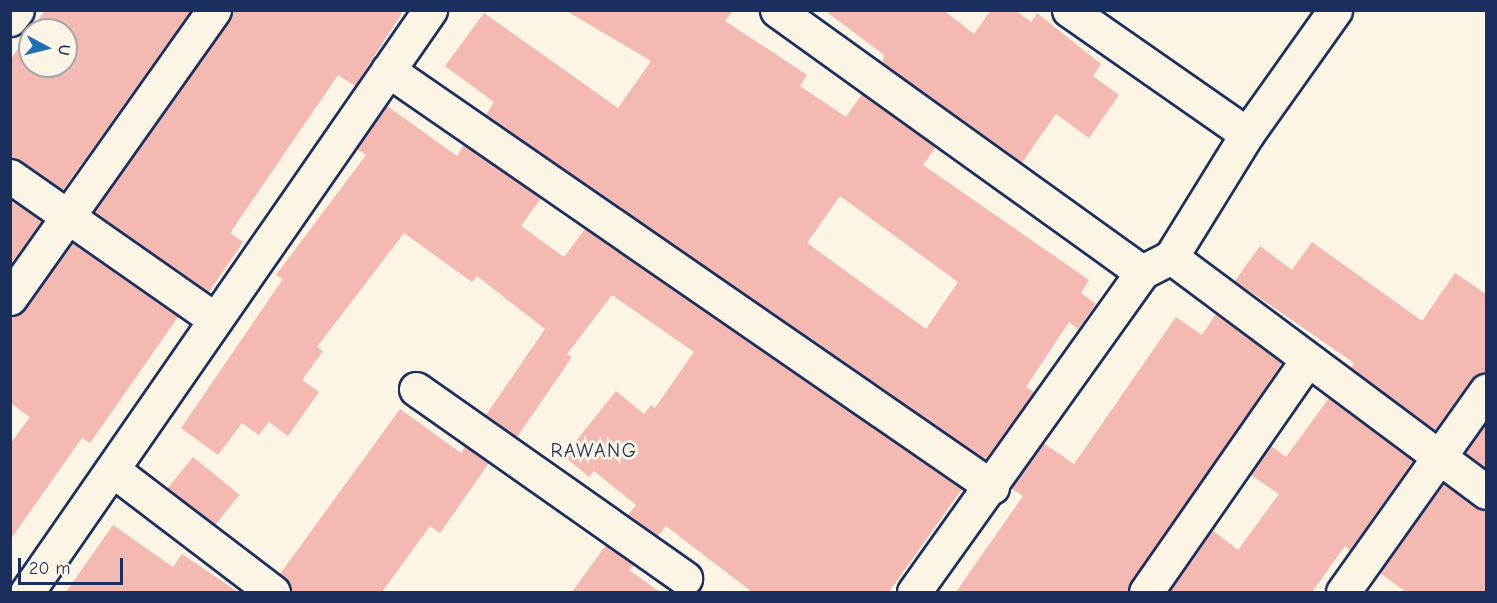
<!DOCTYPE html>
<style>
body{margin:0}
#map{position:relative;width:1497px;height:603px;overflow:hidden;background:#fcf5e5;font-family:"Comic Neue",sans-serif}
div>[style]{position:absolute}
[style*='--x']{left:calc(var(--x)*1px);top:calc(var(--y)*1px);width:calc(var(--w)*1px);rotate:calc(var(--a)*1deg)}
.building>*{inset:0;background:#f5b9b3;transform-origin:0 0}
.roads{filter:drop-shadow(2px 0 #1b2f5e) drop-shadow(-2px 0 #1b2f5e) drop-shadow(0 2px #1b2f5e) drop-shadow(0 -2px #1b2f5e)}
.minor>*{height:33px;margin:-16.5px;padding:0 16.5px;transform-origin:16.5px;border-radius:16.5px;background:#fcf5e5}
span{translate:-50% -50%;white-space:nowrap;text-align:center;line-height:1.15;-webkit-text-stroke:6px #fcf5e5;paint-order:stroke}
.quarter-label{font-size:20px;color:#1b2f5e;letter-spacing:1.5px}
.frame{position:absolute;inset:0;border:12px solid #1b2f5e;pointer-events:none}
.north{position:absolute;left:18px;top:18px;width:60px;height:60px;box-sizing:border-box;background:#fcf5e5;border:2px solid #a2a6af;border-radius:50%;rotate:97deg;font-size:16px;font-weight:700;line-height:24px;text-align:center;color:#1b2f5e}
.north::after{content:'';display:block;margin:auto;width:21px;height:27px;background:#1f6fb2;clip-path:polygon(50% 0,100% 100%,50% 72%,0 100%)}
.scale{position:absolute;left:18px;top:558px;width:105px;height:27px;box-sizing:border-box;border:3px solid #1b2f5e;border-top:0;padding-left:8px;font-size:18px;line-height:21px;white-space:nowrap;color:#1b2f5e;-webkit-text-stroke:4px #fcf5e5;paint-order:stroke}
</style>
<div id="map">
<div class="building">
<div style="clip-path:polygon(45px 10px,191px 10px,63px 190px,10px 157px,10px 60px,30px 32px,30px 66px,66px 66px,66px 30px,31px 30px)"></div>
<div style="clip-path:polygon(233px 10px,404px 10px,355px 86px,338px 75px,230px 233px,243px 242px,209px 292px,94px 212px)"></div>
<div style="clip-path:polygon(evenodd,565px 10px,733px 10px,725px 21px,807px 75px,800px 86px,846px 117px,862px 94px,936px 147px,923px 165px,1089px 280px,1081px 293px,1096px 304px,1078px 329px,1069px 322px,1026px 387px,1034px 392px,985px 460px,486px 115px,494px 102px,445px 66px,484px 13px,618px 108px,651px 61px,565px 10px,840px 196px,958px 282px,926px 329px,807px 243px,840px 196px)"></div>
<div style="clip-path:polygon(824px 10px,943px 10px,974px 34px,991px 10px,1015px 10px,1031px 22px,1037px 13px,1101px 64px,1093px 76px,1119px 95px,1089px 138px,1056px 114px,1022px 163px,883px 63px,884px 55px)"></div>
<div style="clip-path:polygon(387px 106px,457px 156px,464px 145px,541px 198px,521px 226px,564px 257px,585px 229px,962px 489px,889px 592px,752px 592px,666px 526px,658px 536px,628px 515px,636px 505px,594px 471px,589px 477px,564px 456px,616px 391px,644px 414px,651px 405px,655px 408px,694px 352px,612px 295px,567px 354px,572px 357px,517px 437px,486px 415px,545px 329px,477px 276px,472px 282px,404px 233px,317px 347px,323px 351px,302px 380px,319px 392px,288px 436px,269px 422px,259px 435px,242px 423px,218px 455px,181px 428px,283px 279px,276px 275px,366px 155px,357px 149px)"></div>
<div style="clip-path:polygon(10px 199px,42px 221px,10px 265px)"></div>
<div style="clip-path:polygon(1312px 242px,1422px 321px,1455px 273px,1486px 294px,1486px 372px,1471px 380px,1435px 430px,1351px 368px,1354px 363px,1235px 281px,1260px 246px,1292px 270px)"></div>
<div style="clip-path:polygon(72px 243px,178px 317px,90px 443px,82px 438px,10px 540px,10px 444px,30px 417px,10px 403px,10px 316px,25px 309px)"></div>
<div style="clip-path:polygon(1216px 314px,1282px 363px,1128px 592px,956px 592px,1023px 496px,1011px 488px,1043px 443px,1074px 464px,1176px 317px,1202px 335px)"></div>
<div style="clip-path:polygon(1329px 398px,1413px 461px,1350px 550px,1345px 546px,1312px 592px,1168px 592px,1212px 530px,1238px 550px,1279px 494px,1251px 475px,1271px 446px,1286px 457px)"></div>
<div style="clip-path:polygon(400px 409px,461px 453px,465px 446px,489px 463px,440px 533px,430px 526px,382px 592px,291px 592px,280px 574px)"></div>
<div style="clip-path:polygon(1486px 423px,1486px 469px,1465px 453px)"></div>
<div style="left:193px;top:457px;width:60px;height:41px;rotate:39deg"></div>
<div style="clip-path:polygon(1443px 483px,1486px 510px,1486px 592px,1406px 592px,1380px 573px)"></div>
<div style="clip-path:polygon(113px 525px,173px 567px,182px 554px,238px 592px,66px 592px)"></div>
<div style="clip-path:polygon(606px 545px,634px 565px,629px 570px,660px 592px,572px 592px)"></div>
</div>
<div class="roads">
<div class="minor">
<div style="--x:777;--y:10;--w:449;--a:35.7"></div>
<div style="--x:1069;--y:10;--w:217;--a:34.9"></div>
<div style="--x:10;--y:19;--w:11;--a:-52"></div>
<div style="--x:388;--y:70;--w:734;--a:34.62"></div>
<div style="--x:10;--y:176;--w:249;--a:35"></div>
<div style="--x:1171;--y:257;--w:393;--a:36.7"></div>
<div style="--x:10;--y:298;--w:353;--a:-54.7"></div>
<div style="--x:416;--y:389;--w:329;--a:35.1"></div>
<div style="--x:114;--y:471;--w:200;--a:37.3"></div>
<div style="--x:27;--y:592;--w:708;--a:-55.3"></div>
<div style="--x:914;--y:592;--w:393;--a:-54.5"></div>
<div style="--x:1142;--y:272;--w:33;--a:-27"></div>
<div style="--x:1171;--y:257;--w:145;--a:-58.3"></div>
<div style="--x:1247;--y:134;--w:152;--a:-54.6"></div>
<div style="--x:1146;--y:592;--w:280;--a:-55.2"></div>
<div style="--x:1343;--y:592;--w:247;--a:-54.6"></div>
</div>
</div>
<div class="quarter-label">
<span style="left:594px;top:450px">RAWANG</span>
</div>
<div class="frame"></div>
<div class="north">U</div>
<div class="scale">20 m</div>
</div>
